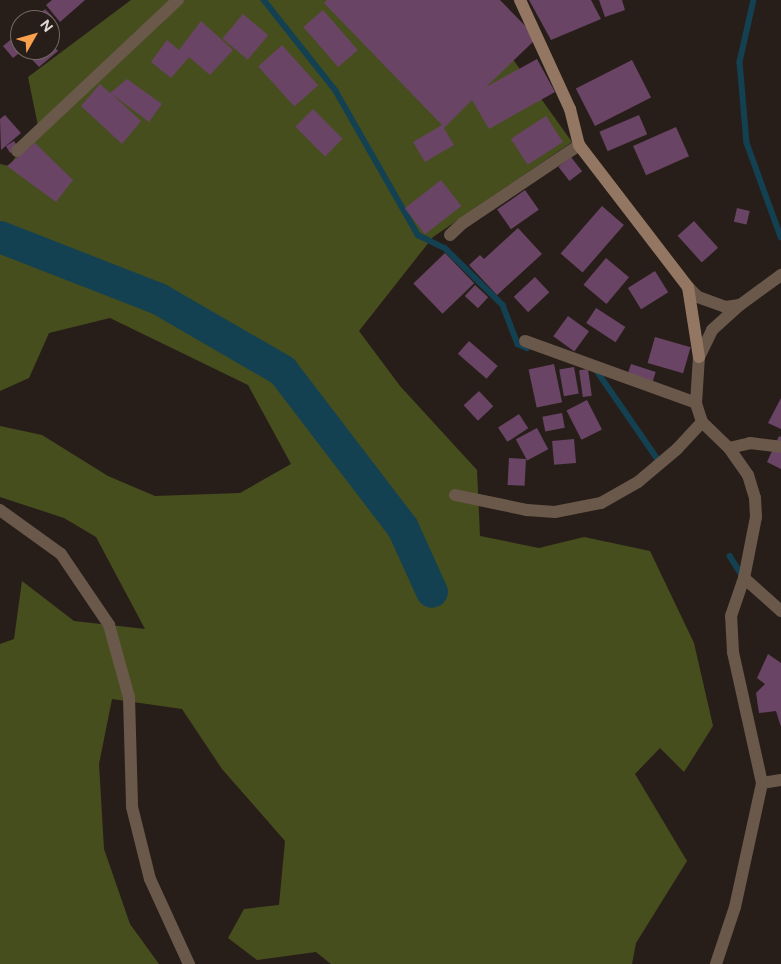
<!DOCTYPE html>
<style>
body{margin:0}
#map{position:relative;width:781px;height:964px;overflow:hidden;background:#281e19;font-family:Figtree,sans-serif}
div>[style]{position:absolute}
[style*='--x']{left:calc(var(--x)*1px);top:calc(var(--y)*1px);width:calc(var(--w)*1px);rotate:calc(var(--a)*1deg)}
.forest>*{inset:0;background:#474e1e}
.stream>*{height:5.5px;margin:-2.75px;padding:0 2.75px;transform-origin:2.75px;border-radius:2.75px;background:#134152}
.river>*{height:32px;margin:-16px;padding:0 16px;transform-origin:16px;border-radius:16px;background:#134152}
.building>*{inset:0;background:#694465;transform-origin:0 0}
.street>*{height:12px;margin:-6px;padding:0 6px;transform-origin:6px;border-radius:6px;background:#6a584b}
.secondary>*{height:12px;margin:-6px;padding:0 6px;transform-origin:6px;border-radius:6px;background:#947762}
span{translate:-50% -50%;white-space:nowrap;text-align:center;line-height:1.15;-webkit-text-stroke:4px #281e19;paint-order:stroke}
.north{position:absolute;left:10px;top:10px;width:50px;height:50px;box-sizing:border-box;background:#281e19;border:1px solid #726965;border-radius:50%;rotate:52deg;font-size:14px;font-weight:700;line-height:20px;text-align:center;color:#e0d9d6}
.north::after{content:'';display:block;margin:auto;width:18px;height:22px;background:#f9a04d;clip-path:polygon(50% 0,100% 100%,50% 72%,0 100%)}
</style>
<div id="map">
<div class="forest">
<div style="clip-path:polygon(131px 0,363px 0,512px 58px,572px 142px,433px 237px,359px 331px,400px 386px,477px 470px,480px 536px,539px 548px,584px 537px,650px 551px,694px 643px,713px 726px,684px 772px,660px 748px,635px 774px,687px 861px,636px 943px,632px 964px,331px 964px,316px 952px,257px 960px,228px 938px,244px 909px,279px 905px,285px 841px,222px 769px,182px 709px,112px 699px,99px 764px,104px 849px,130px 924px,159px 964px,0 964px,0 644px,14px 639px,22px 581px,74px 621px,145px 629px,96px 537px,64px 518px,0 497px,0 426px,42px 435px,108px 476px,155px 496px,240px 493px,291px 464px,248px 385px,110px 318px,49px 333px,29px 378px,0 391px,0 164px,9px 166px,38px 126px,28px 77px)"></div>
</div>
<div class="stream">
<div style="--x:264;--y:0;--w:116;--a:51.6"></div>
<div style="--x:336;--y:91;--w:166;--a:60.3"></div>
<div style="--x:418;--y:235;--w:30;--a:26"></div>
<div style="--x:445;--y:248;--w:81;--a:44.5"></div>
<div style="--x:503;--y:305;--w:42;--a:69"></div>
<div style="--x:518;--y:344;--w:10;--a:24"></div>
<div style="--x:754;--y:0;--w:64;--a:102.7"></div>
<div style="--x:740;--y:62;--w:81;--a:85.1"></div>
<div style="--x:747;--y:143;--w:100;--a:70.1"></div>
<div style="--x:597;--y:371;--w:106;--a:55.4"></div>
<div style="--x:730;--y:556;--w:22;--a:58"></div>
</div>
<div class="river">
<div style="--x:0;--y:237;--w:171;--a:21.3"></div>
<div style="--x:159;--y:299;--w:143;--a:30.1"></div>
<div style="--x:283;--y:371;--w:198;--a:52.6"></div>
<div style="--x:403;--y:528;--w:70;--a:65.6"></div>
</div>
<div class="building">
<div style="clip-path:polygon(52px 0,85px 0,60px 22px,46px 5px)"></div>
<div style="clip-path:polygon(327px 0,500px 0,537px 38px,486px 87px,537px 59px,555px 92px,489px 129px,472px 100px,444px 128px,454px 145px,425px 162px,413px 142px,442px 125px,324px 3px)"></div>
<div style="clip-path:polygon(529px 0,591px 0,601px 19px,551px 40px)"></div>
<div style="clip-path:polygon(599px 0,622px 0,625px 10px,605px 17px)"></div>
<div style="clip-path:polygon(45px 9px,53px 17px,34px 20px)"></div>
<div style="left:323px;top:10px;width:53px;height:26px;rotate:49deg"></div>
<div style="left:243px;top:14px;width:33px;height:32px;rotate:40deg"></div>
<div style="clip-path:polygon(201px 21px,233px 50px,210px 75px,189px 57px,171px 78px,151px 62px,167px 40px,179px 50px)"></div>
<div style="clip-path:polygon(20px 32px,20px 50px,23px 50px,13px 58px,3px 46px)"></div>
<div style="clip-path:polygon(50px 42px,58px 51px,39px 67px,25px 52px,50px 50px)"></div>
<div style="left:282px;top:45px;width:54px;height:32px;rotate:48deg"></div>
<div style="left:632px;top:60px;width:42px;height:63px;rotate:63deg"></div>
<div style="clip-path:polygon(127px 79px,162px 104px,149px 122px,112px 94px,141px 121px,122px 144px,81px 106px,100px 84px,110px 93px)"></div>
<div style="left:313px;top:109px;width:42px;height:25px;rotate:45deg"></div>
<div style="clip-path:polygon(5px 115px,21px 133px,1px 150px,0 119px)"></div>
<div style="left:639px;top:115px;width:21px;height:43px;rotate:67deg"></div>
<div style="left:546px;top:116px;width:31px;height:42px;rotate:57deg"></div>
<div style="left:676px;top:127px;width:32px;height:47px;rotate:66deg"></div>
<div style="clip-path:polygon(14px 141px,18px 147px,10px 153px,6px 146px)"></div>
<div style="clip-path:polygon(35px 143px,73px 180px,56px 202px,7px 166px)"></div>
<div style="left:571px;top:157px;width:18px;height:16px;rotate:52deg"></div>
<div style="left:441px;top:180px;width:33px;height:46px;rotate:52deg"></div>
<div style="left:525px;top:190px;width:24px;height:34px;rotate:55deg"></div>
<div style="left:602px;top:206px;width:29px;height:63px;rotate:41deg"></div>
<div style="left:737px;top:208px;width:13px;height:14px;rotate:13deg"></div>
<div style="left:694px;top:221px;width:36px;height:22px;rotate:48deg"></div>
<div style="clip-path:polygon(518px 228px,542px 254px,497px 295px,469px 265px,480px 255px,484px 259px)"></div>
<div style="left:445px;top:253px;width:42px;height:44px;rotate:46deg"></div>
<div style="left:606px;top:258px;width:30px;height:35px;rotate:40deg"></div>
<div style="left:655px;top:271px;width:25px;height:32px;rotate:58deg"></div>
<div style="left:535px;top:277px;width:21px;height:29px;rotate:47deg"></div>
<div style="left:475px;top:285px;width:18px;height:15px;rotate:43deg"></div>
<div style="left:596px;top:308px;width:35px;height:18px;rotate:33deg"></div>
<div style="left:568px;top:316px;width:26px;height:25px;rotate:36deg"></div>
<div style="left:655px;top:337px;width:37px;height:27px;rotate:16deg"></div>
<div style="left:469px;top:341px;width:38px;height:17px;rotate:41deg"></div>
<div style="left:554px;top:364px;width:39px;height:26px;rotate:78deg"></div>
<div style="left:631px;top:364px;width:26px;height:13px;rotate:18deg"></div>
<div style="left:574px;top:367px;width:27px;height:15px;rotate:80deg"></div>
<div style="left:588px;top:369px;width:27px;height:9px;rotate:82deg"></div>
<div style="left:479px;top:391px;width:21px;height:21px;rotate:47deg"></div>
<div style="clip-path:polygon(781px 398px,781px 429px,768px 423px)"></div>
<div style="left:587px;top:400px;width:33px;height:23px;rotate:63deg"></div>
<div style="left:562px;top:413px;width:15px;height:20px;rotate:79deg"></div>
<div style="left:519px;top:414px;width:17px;height:25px;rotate:57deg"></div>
<div style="left:537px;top:428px;width:24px;height:24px;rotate:62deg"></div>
<div style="clip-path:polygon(779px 436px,781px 437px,781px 469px,767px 462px)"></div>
<div style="left:574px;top:439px;width:24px;height:22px;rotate:85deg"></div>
<div style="left:509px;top:458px;width:17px;height:27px;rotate:3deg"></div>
<div style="clip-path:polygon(768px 654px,781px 663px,781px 727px,776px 711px,759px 713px,756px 693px,765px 684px,757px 678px)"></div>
</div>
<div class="street">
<div style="--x:17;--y:151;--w:221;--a:-43.2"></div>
<div style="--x:450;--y:235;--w:18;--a:-43"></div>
<div style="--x:463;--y:223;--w:140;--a:-33.9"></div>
<div style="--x:688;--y:287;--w:14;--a:45"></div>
<div style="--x:698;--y:297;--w:29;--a:20"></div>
<div style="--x:725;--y:307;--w:15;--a:-8"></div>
<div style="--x:740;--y:305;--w:51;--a:-36.2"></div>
<div style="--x:525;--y:341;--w:182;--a:19.9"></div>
<div style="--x:702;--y:422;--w:37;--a:44"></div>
<div style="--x:729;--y:448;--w:33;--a:55"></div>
<div style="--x:748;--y:475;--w:24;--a:73"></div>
<div style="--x:755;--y:498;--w:19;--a:87"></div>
<div style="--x:756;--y:517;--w:62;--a:101.1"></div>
<div style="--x:744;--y:578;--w:50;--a:41.7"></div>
<div style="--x:729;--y:448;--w:22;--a:-13"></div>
<div style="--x:750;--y:443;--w:31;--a:7"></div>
<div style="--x:455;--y:495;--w:74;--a:11.8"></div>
<div style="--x:527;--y:510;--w:28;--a:4"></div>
<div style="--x:555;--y:512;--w:47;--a:-11.1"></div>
<div style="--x:601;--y:503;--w:43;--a:-29.6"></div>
<div style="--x:638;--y:482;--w:51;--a:-40.2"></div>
<div style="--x:677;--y:449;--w:37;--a:-47"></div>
<div style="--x:702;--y:422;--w:20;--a:-108"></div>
<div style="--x:696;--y:403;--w:46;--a:-86.3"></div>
<div style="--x:699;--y:357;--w:30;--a:-64"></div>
<div style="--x:712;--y:330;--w:38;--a:-42"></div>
<div style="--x:0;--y:510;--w:75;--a:35.8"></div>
<div style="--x:61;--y:554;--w:86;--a:55.9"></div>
<div style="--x:109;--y:625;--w:75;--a:74.5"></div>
<div style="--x:129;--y:697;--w:110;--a:88.4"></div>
<div style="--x:132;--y:807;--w:74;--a:76"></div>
<div style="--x:150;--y:879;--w:94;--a:65.4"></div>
<div style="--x:762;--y:783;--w:19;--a:-9"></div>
<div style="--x:716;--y:964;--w:60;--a:-71.6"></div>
<div style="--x:735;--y:907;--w:127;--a:-77.7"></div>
<div style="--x:762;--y:783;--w:134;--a:-102.5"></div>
<div style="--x:733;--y:652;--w:36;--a:-93"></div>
<div style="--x:731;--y:616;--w:40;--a:-71.1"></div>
</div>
<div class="secondary">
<div style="--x:520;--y:0;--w:120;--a:65.4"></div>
<div style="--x:570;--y:109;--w:37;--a:76"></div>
<div style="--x:579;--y:145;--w:179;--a:52.5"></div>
<div style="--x:688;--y:287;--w:71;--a:81.1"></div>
</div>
<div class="north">N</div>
</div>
